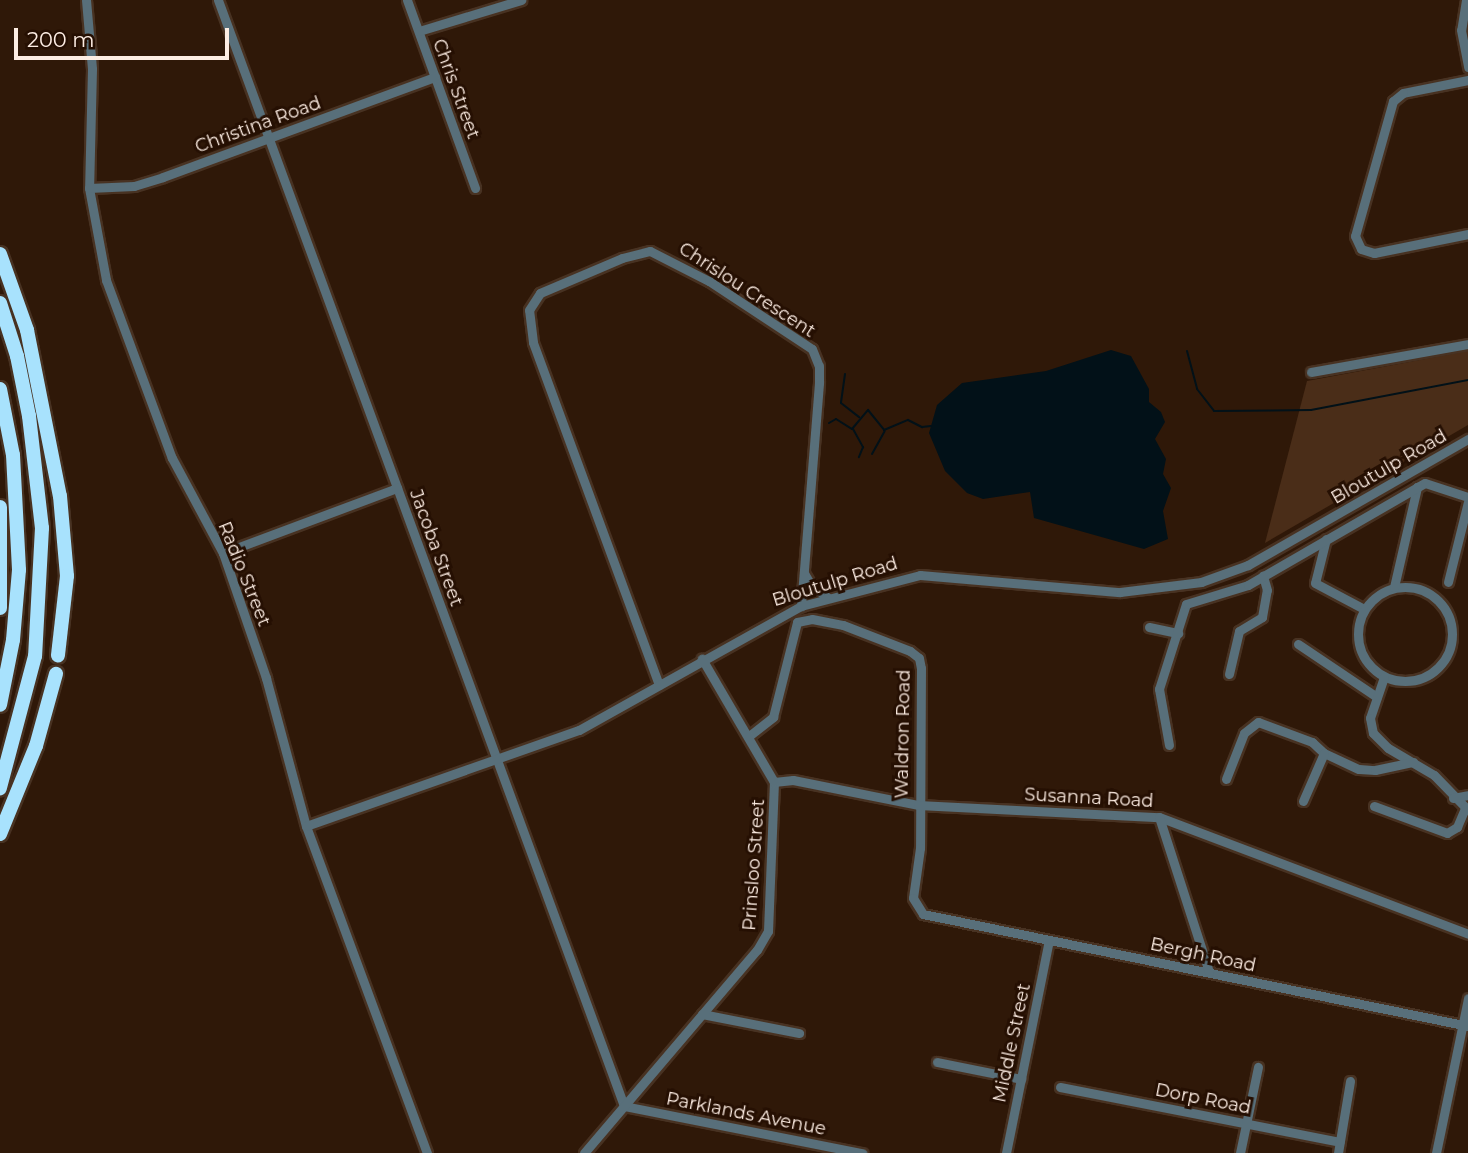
<!DOCTYPE html>
<style>
body{margin:0}
#map{position:relative;width:1468px;height:1153px;overflow:hidden;background:#2f1808;font-family:Montserrat,sans-serif}
div>[style]{position:absolute}
[style*='--x']{left:calc(var(--x)*1px);top:calc(var(--y)*1px);width:calc(var(--w)*1px);rotate:calc(var(--a)*1deg)}
.green>*{inset:0;background:#4a2d18}
.water>*{inset:0;background:#021118}
.stream>*{height:2px;margin:-1px;padding:0 1px;transform-origin:1px;border-radius:1px;background:#021118}
.roads{filter:drop-shadow(2px 0 #483222) drop-shadow(-2px 0 #483222) drop-shadow(0 2px #483222) drop-shadow(0 -2px #483222)}
.minor>*{height:9px;margin:-4.5px;padding:0 4.5px;transform-origin:4.5px;border-radius:4.5px;background:#586f7a}
.minor>.ring{margin:-4.5px;padding:0;box-sizing:content-box;background:none;border:9px solid #586f7a;border-radius:50%}
.highway>*{height:14px;margin:-7px;padding:0 7px;transform-origin:7px;border-radius:7px;background:#a8e2fd}
span{translate:-50% -50%;white-space:nowrap;text-align:center;line-height:1.15;-webkit-text-stroke:6px #250f02;paint-order:stroke}
.street-label{font-size:18px;color:#fdede3}
.scale{position:absolute;left:14px;top:28px;width:215px;height:32px;box-sizing:border-box;border:4px solid #fdede3;border-top:0;padding-left:9px;font-size:21px;line-height:24px;white-space:nowrap;color:#fdede3;-webkit-text-stroke:5px #250f02;paint-order:stroke}
</style>
<div id="map">
<div class="green">
<div style="clip-path:polygon(1468px 351px,1468px 425px,1265px 543px,1307px 381px)"></div>
</div>
<div class="water">
<div style="clip-path:polygon(1111px 350px,1131px 356px,1149px 389px,1149px 402px,1161px 412px,1165px 422px,1155px 439px,1166px 459px,1163px 474px,1171px 488px,1163px 511px,1168px 539px,1144px 549px,1034px 518px,1030px 492px,983px 499px,967px 493px,945px 471px,929px 433px,937px 405px,962px 383px,1046px 371px)"></div>
</div>
<div class="stream">
<div style="--x:1187;--y:351;--w:39;--a:75"></div>
<div style="--x:1197;--y:389;--w:28;--a:52"></div>
<div style="--x:1214;--y:411;--w:97;--a:-0.6"></div>
<div style="--x:1311;--y:410;--w:160;--a:-10.8"></div>
<div style="--x:845;--y:374;--w:29;--a:98"></div>
<div style="--x:841;--y:403;--w:23;--a:38"></div>
<div style="--x:829;--y:423;--w:8;--a:-30"></div>
<div style="--x:836;--y:419;--w:19;--a:32"></div>
<div style="--x:852;--y:429;--w:25;--a:-50"></div>
<div style="--x:868;--y:410;--w:26;--a:51"></div>
<div style="--x:884;--y:430;--w:26;--a:-23"></div>
<div style="--x:908;--y:420;--w:16;--a:27"></div>
<div style="--x:922;--y:427;--w:9;--a:-6"></div>
<div style="--x:853;--y:429;--w:21;--a:61"></div>
<div style="--x:863;--y:447;--w:11;--a:112"></div>
<div style="--x:872;--y:454;--w:26;--a:-61"></div>
</div>
<div class="roads">
<div class="minor">
<div style="--x:86;--y:0;--w:69;--a:85"></div>
<div style="--x:92;--y:69;--w:119;--a:91.4"></div>
<div style="--x:89;--y:188;--w:94;--a:79.5"></div>
<div style="--x:106;--y:280;--w:190;--a:69.7"></div>
<div style="--x:172;--y:458;--w:108;--a:61.8"></div>
<div style="--x:223;--y:553;--w:132;--a:71"></div>
<div style="--x:266;--y:678;--w:153;--a:74.9"></div>
<div style="--x:306;--y:826;--w:349;--a:69.7"></div>
<div style="--x:218;--y:0;--w:1178;--a:69.84"></div>
<div style="--x:624;--y:1106;--w:243;--a:11.2"></div>
<div style="--x:407;--y:0;--w:200;--a:70.1"></div>
<div style="--x:1466;--y:0;--w:30;--a:99"></div>
<div style="--x:1461;--y:30;--w:38;--a:79"></div>
<div style="--x:419;--y:31;--w:107;--a:-16.9"></div>
<div style="--x:1468;--y:80;--w:66;--a:168.7"></div>
<div style="--x:1403;--y:93;--w:13;--a:141"></div>
<div style="--x:1393;--y:101;--w:140;--a:105.7"></div>
<div style="--x:1355;--y:236;--w:14;--a:65"></div>
<div style="--x:1361;--y:249;--w:14;--a:17"></div>
<div style="--x:1374;--y:253;--w:96;--a:-11.4"></div>
<div style="--x:89;--y:188;--w:45;--a:-2.5"></div>
<div style="--x:134;--y:186;--w:30;--a:-17"></div>
<div style="--x:163;--y:177;--w:290;--a:-20.2"></div>
<div style="--x:1311;--y:372;--w:159;--a:-10.1"></div>
<div style="--x:1326;--y:539;--w:45;--a:104"></div>
<div style="--x:1315;--y:583;--w:55;--a:28"></div>
<div style="--x:223;--y:553;--w:186;--a:-20.5"></div>
<div style="--x:804;--y:573;--w:14;--a:60"></div>
<div style="--x:811;--y:585;--w:21;--a:37"></div>
<div style="--x:1448;--y:582;--w:82;--a:-76"></div>
<div class="ring" style="left:1358px;top:587px;width:85px;height:85px"></div>
<div style="--x:1394;--y:587;--w:103;--a:-77"></div>
<div style="--x:1149;--y:627;--w:30;--a:12"></div>
<div style="--x:1298;--y:644;--w:95;--a:33.9"></div>
<div style="--x:1229;--y:674;--w:44;--a:-76.9"></div>
<div style="--x:1239;--y:631;--w:27;--a:-31"></div>
<div style="--x:1262;--y:617;--w:27;--a:-80"></div>
<div style="--x:1267;--y:590;--w:15;--a:-106"></div>
<div style="--x:1384;--y:677;--w:43;--a:108.9"></div>
<div style="--x:1370;--y:718;--w:15;--a:79"></div>
<div style="--x:1373;--y:733;--w:21;--a:45"></div>
<div style="--x:1388;--y:748;--w:53;--a:30.4"></div>
<div style="--x:1434;--y:775;--w:49;--a:45.8"></div>
<div style="--x:659;--y:685;--w:365;--a:-110.2"></div>
<div style="--x:533;--y:342;--w:32;--a:-97"></div>
<div style="--x:529;--y:310;--w:20;--a:-57"></div>
<div style="--x:540;--y:293;--w:89;--a:-23.1"></div>
<div style="--x:622;--y:258;--w:29;--a:-14"></div>
<div style="--x:650;--y:251;--w:66;--a:27"></div>
<div style="--x:709;--y:281;--w:123;--a:33.4"></div>
<div style="--x:812;--y:349;--w:18;--a:68"></div>
<div style="--x:819;--y:366;--w:17;--a:90"></div>
<div style="--x:819;--y:383;--w:224;--a:94.6"></div>
<div style="--x:749;--y:736;--w:31;--a:-38"></div>
<div style="--x:773;--y:717;--w:98;--a:-75.8"></div>
<div style="--x:797;--y:622;--w:15;--a:-11"></div>
<div style="--x:812;--y:619;--w:32;--a:11"></div>
<div style="--x:843;--y:625;--w:72;--a:21.2"></div>
<div style="--x:910;--y:651;--w:11;--a:38"></div>
<div style="--x:919;--y:658;--w:10;--a:79"></div>
<div style="--x:921;--y:668;--w:180;--a:90.3"></div>
<div style="--x:920;--y:848;--w:50;--a:98"></div>
<div style="--x:913;--y:898;--w:19;--a:58"></div>
<div style="--x:923;--y:914;--w:556;--a:11.61"></div>
<div style="--x:1169;--y:745;--w:57;--a:-100.1"></div>
<div style="--x:1159;--y:689;--w:89;--a:-72.4"></div>
<div style="--x:1186;--y:604;--w:65;--a:-17"></div>
<div style="--x:1248;--y:585;--w:204;--a:-30"></div>
<div style="--x:1425;--y:483;--w:45;--a:18"></div>
<div style="--x:1226;--y:779;--w:49;--a:-68.6"></div>
<div style="--x:1244;--y:733;--w:18;--a:-38"></div>
<div style="--x:1258;--y:722;--w:58;--a:20.3"></div>
<div style="--x:1312;--y:742;--w:16;--a:43"></div>
<div style="--x:1324;--y:753;--w:38;--a:25"></div>
<div style="--x:1359;--y:769;--w:16;--a:4"></div>
<div style="--x:1375;--y:770;--w:39;--a:-12"></div>
<div style="--x:774;--y:782;--w:19;--a:-6"></div>
<div style="--x:793;--y:780;--w:127;--a:11.3"></div>
<div style="--x:918;--y:805;--w:241;--a:2.9"></div>
<div style="--x:1159;--y:817;--w:330;--a:20.7"></div>
<div style="--x:1453;--y:798;--w:15;--a:-11"></div>
<div style="--x:1303;--y:801;--w:52;--a:-66.4"></div>
<div style="--x:1374;--y:806;--w:78;--a:20.3"></div>
<div style="--x:1447;--y:833;--w:12;--a:-31"></div>
<div style="--x:1457;--y:827;--w:21;--a:-67"></div>
<div style="--x:1159;--y:817;--w:163;--a:72.1"></div>
<div style="--x:306;--y:826;--w:289;--a:-19.4"></div>
<div style="--x:579;--y:730;--w:254;--a:-29.2"></div>
<div style="--x:801;--y:606;--w:123;--a:-14.6"></div>
<div style="--x:920;--y:575;--w:201;--a:4.9"></div>
<div style="--x:1120;--y:592;--w:82;--a:-7"></div>
<div style="--x:1201;--y:582;--w:50;--a:-19.9"></div>
<div style="--x:1248;--y:565;--w:254;--a:-29.8"></div>
<div style="--x:702;--y:1014;--w:99;--a:11.1"></div>
<div style="--x:937;--y:1062;--w:86;--a:11.4"></div>
<div style="--x:1060;--y:1087;--w:285;--a:11.1"></div>
<div style="--x:584;--y:1153;--w:267;--a:-49.6"></div>
<div style="--x:757;--y:950;--w:22;--a:-60"></div>
<div style="--x:768;--y:931;--w:149;--a:-87.7"></div>
<div style="--x:774;--y:782;--w:143;--a:-120.3"></div>
<div style="--x:1006;--y:1153;--w:217;--a:-78.6"></div>
<div style="--x:1240;--y:1153;--w:88;--a:-78.2"></div>
<div style="--x:1338;--y:1153;--w:73;--a:-80.5"></div>
<div style="--x:1436;--y:1153;--w:158;--a:-78.3"></div>
</div>
<div class="highway">
<div style="--x:0;--y:254;--w:81;--a:70.4"></div>
<div style="--x:27;--y:330;--w:169;--a:78.8"></div>
<div style="--x:60;--y:496;--w:80;--a:85"></div>
<div style="--x:67;--y:576;--w:80;--a:96.5"></div>
<div style="--x:0;--y:303;--w:56;--a:72.2"></div>
<div style="--x:17;--y:356;--w:61;--a:78.7"></div>
<div style="--x:29;--y:416;--w:113;--a:83.4"></div>
<div style="--x:42;--y:528;--w:128;--a:93.1"></div>
<div style="--x:35;--y:656;--w:137;--a:104.9"></div>
<div style="--x:0;--y:389;--w:67;--a:78.9"></div>
<div style="--x:13;--y:455;--w:115;--a:87"></div>
<div style="--x:19;--y:570;--w:70;--a:94.9"></div>
<div style="--x:13;--y:640;--w:66;--a:101.3"></div>
<div style="--x:0;--y:507;--w:101;--a:90"></div>
<div style="--x:0;--y:834;--w:95;--a:-67.8"></div>
<div style="--x:36;--y:746;--w:75;--a:-74.5"></div>
</div>
</div>
<div class="street-label">
<span style="left:456px;top:89px;rotate:70deg">Chris Street</span>
<span style="left:258px;top:125px;rotate:-20deg">Christina Road</span>
<span style="left:747px;top:290px;rotate:33deg">Chrislou Crescent</span>
<span style="left:1389px;top:467px;rotate:-30deg">Bloutulp Road</span>
<span style="left:436px;top:548px;rotate:70deg">Jacoba Street</span>
<span style="left:244px;top:574px;rotate:68deg">Radio Street</span>
<span style="left:835px;top:582px;rotate:-17deg">Bloutulp Road</span>
<span style="left:903px;top:734px;rotate:-89deg">Waldron Road</span>
<span style="left:1089px;top:798px;rotate:3deg">Susanna Road</span>
<span style="left:754px;top:865px;rotate:-86deg">Prinsloo Street</span>
<span style="left:1203px;top:955px;rotate:12deg">Bergh Road</span>
<span style="left:1012px;top:1043px;rotate:-78deg">Middle Street</span>
<span style="left:1203px;top:1099px;rotate:11deg">Dorp Road</span>
<span style="left:746px;top:1114px;rotate:11deg">Parklands Avenue</span>
</div>
<div class="scale">200 m</div>
</div>
